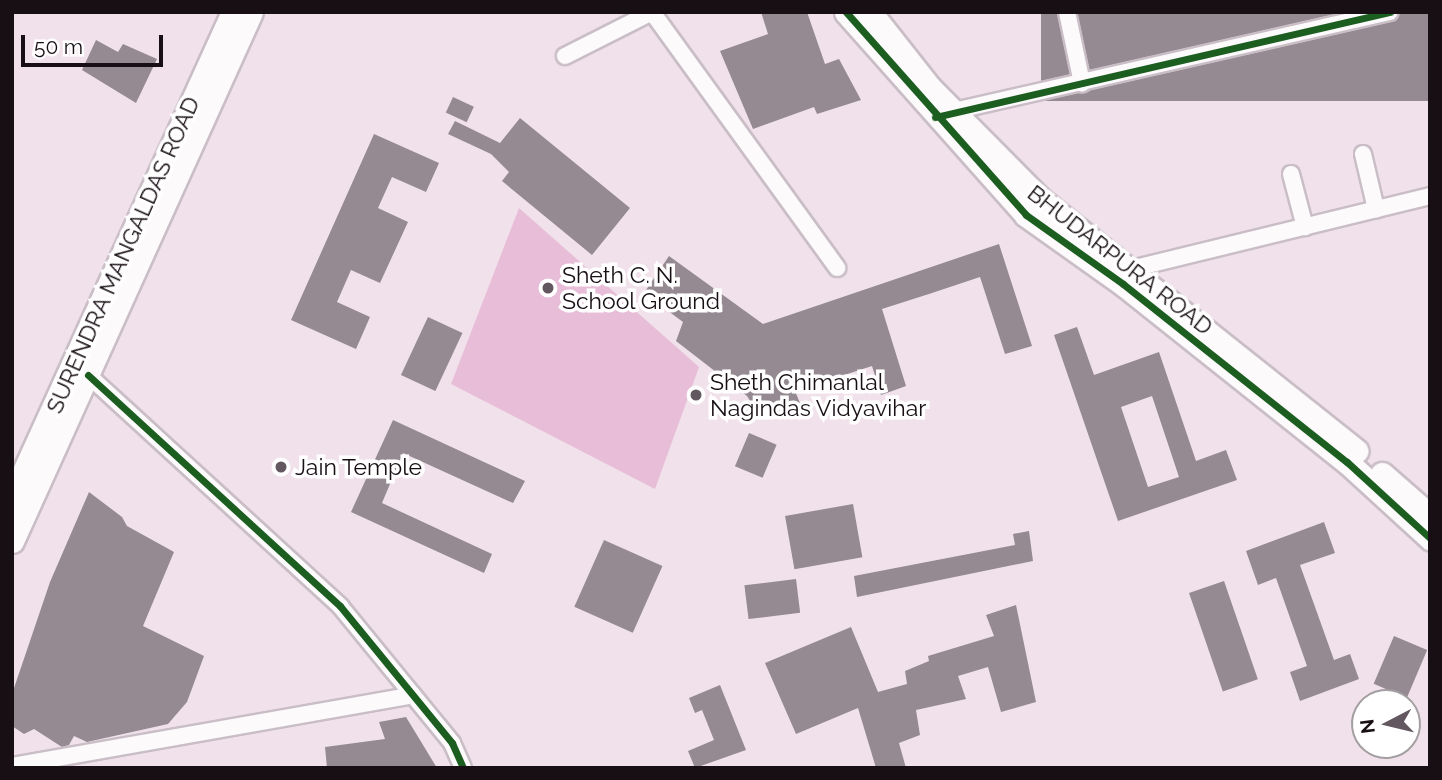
<!DOCTYPE html>
<style>
body{margin:0}
#map{position:relative;width:1442px;height:780px;overflow:hidden;background:#f1e1eb;font-family:Raleway,sans-serif}
div>[style]{position:absolute}
[style*='--x']{left:calc(var(--x)*1px);top:calc(var(--y)*1px);width:calc(var(--w)*1px);rotate:calc(var(--a)*1deg)}
.green>*{inset:0;background:#e7bdd7}
.building>*{inset:0;background:#958a91;transform-origin:0 0}
.roads{filter:drop-shadow(2px 0 #cabec6) drop-shadow(-2px 0 #cabec6) drop-shadow(0 2px #cabec6) drop-shadow(0 -2px #cabec6)}
.street>*{height:16px;margin:-8px;padding:0 8px;transform-origin:8px;border-radius:8px;background:#fdfafc}
.secondary>*{height:23px;margin:-11.5px;padding:0 11.5px;transform-origin:11.5px;border-radius:11.5px;background:#fdfafc}
.cycleway>*{height:7px;margin:-3.5px;padding:0 3.5px;transform-origin:3.5px;border-radius:3.5px;background:#1b5e20}
.dots>*{width:19px;height:19px;translate:-50% -50%;box-sizing:border-box;border:4px solid #fff;border-radius:50%}
span{translate:-50% -50%;white-space:nowrap;text-align:center;line-height:1.15;-webkit-text-stroke:7px #fff;paint-order:stroke}
.street-label{font-size:23px;color:#180f15}
.poi-label{font-size:23px;color:#180f15}
.left{translate:0 -50%;text-align:left}
.frame{position:absolute;inset:0;border:14px solid #180f15;pointer-events:none}
.north{position:absolute;left:1351px;top:689px;width:70px;height:70px;box-sizing:border-box;background:#fff;border:2px solid #a39fa1;border-radius:50%;rotate:263deg;font-size:19px;font-weight:700;line-height:28px;text-align:center;color:#180f15}
.north::after{content:'';display:block;margin:auto;width:24px;height:32px;background:#645860;clip-path:polygon(50% 0,100% 100%,50% 72%,0 100%)}
.scale{position:absolute;left:21px;top:35px;width:142px;height:32px;box-sizing:border-box;border:4px solid #180f15;border-top:0;padding-left:9px;font-size:21px;line-height:24px;white-space:nowrap;color:#180f15;-webkit-text-stroke:5px #fff;paint-order:stroke}
</style>
<div id="map">
<div class="green">
<div style="clip-path:polygon(519px 208px,699px 367px,655px 489px,451px 384px)"></div>
</div>
<div class="building">
<div style="clip-path:polygon(761px 12px,807px 12px,825px 64px,839px 59px,861px 100px,817px 114px,814px 107px,753px 129px,720px 51px,768px 34px)"></div>
<div style="clip-path:polygon(1106px 12px,1161px 12px,1164px 25px,1111px 36px)"></div>
<div style="left:1430px;top:13px;width:88px;height:389px;rotate:90deg"></div>
<div style="clip-path:polygon(96px 40px,118px 52px,123px 44px,157px 59px,136px 103px,82px 70px)"></div>
<div style="left:453px;top:97px;width:23px;height:17px;rotate:25deg"></div>
<div style="clip-path:polygon(520px 118px,630px 208px,592px 255px,502px 181px,509px 172px,491px 154px,448px 134px,455px 121px,500px 143px)"></div>
<div style="clip-path:polygon(374px 134px,439px 163px,426px 192px,392px 177px,378px 208px,408px 222px,380px 283px,351px 270px,337px 302px,370px 317px,356px 349px,291px 320px)"></div>
<div style="clip-path:polygon(999px 244px,1032px 346px,1005px 354px,980px 277px,932px 293px,882px 309px,906px 386px,881px 395px,872px 366px,795px 391px,800px 403px,754px 407px,747px 396px,676px 341px,683px 322px,644px 293px,669px 256px,763px 324px)"></div>
<div style="left:428px;top:317px;width:38px;height:64px;rotate:25deg"></div>
<div style="clip-path:polygon(evenodd,1077px 327px,1094px 375px,1159px 352px,1196px 461px,1226px 450px,1237px 480px,1118px 521px,1054px 335px,1077px 327px,1152px 396px,1179px 477px,1148px 487px,1121px 407px,1152px 396px)"></div>
<div style="clip-path:polygon(393px 420px,525px 481px,513px 503px,403px 453px,382px 503px,492px 554px,484px 573px,351px 512px)"></div>
<div style="left:749px;top:433px;width:30px;height:36px;rotate:23deg"></div>
<div style="clip-path:polygon(89px 492px,122px 517px,127px 526px,174px 552px,143px 626px,204px 656px,187px 702px,168px 724px,87px 742px,74px 736px,69px 745px,62px 747px,34px 729px,24px 734px,12px 726px,12px 694px,50px 582px)"></div>
<div style="left:853px;top:504px;width:54px;height:69px;rotate:80deg"></div>
<div style="clip-path:polygon(1324px 522px,1335px 553px,1300px 565px,1334px 660px,1350px 654px,1359px 679px,1300px 701px,1290px 672px,1307px 666px,1276px 578px,1258px 585px,1246px 551px)"></div>
<div style="clip-path:polygon(1029px 531px,1033px 561px,857px 597px,854px 576px,1015px 545px,1013px 534px)"></div>
<div style="left:604px;top:540px;width:64px;height:73px;rotate:24deg"></div>
<div style="left:796px;top:579px;width:34px;height:52px;rotate:83deg"></div>
<div style="left:1224px;top:581px;width:104px;height:37px;rotate:71deg"></div>
<div style="clip-path:polygon(1016px 605px,1036px 702px,1001px 712px,988px 667px,958px 676px,966px 699px,916px 710px,920px 735px,899px 743px,906px 768px,876px 768px,858px 708px,796px 734px,765px 663px,851px 627px,878px 692px,907px 684px,905px 671px,929px 661px,928px 656px,994px 636px,986px 615px)"></div>
<div style="left:1394px;top:636px;width:36px;height:52px;rotate:23deg"></div>
<div style="clip-path:polygon(720px 685px,746px 750px,695px 768px,688px 751px,714px 740px,702px 710px,695px 713px,689px 698px)"></div>
<div style="clip-path:polygon(406px 717px,437px 768px,327px 768px,325px 747px,385px 739px,379px 722px)"></div>
</div>
<div class="roads">
<div class="street">
<div style="--x:652;--y:12;--w:316;--a:54.1"></div>
<div style="--x:1067;--y:12;--w:73;--a:78.1"></div>
<div style="--x:565;--y:56;--w:97;--a:-26.8"></div>
<div style="--x:945;--y:113;--w:456;--a:-12.8"></div>
<div style="--x:1363;--y:154;--w:57;--a:76.7"></div>
<div style="--x:1291;--y:174;--w:55;--a:75.2"></div>
<div style="--x:1124;--y:275;--w:9;--a:-41"></div>
<div style="--x:1131;--y:269;--w:308;--a:-13.7"></div>
<div style="--x:88;--y:375;--w:342;--a:42.5"></div>
<div style="--x:340;--y:606;--w:177;--a:50.7"></div>
<div style="--x:452;--y:743;--w:27;--a:66"></div>
<div style="--x:12;--y:766;--w:407;--a:-10"></div>
</div>
<div class="secondary">
<div style="--x:846;--y:12;--w:271;--a:48.4"></div>
<div style="--x:1026;--y:215;--w:119;--a:35.4"></div>
<div style="--x:1123;--y:284;--w:286;--a:38.5"></div>
<div style="--x:1347;--y:462;--w:113;--a:42.5"></div>
<div style="--x:870;--y:12;--w:95;--a:51.8"></div>
<div style="--x:929;--y:87;--w:159;--a:45.3"></div>
<div style="--x:1041;--y:200;--w:403;--a:38.5"></div>
<div style="--x:1382;--y:474;--w:64;--a:41.2"></div>
<div style="--x:12;--y:498;--w:534;--a:-65.55"></div>
<div style="--x:12;--y:541;--w:580;--a:-65.69"></div>
</div>
</div>
<div class="cycleway">
<div style="--x:846;--y:12;--w:271;--a:48.4"></div>
<div style="--x:1026;--y:215;--w:119;--a:35.4"></div>
<div style="--x:1123;--y:284;--w:286;--a:38.5"></div>
<div style="--x:1347;--y:462;--w:113;--a:42.5"></div>
<div style="--x:935;--y:117;--w:467;--a:-13"></div>
<div style="--x:88;--y:375;--w:342;--a:42.5"></div>
<div style="--x:340;--y:606;--w:177;--a:50.7"></div>
<div style="--x:452;--y:743;--w:27;--a:66"></div>
</div>
<div class="dots">
<div style="left:548px;top:288px;background:#645860"></div>
<div style="left:696px;top:395px;background:#645860"></div>
<div style="left:281px;top:467px;background:#645860"></div>
</div>
<div class="street-label">
<span style="left:123px;top:255px;rotate:-66deg">SURENDRA MANGALDAS ROAD</span>
<span style="left:1120px;top:260px;rotate:38deg">BHUDARPURA ROAD</span>
</div>
<div class="poi-label">
<span class="left" style="left:562px;top:288px">Sheth C. N.<br>School Ground</span>
<span class="left" style="left:710px;top:395px">Sheth Chimanlal<br>Nagindas Vidyavihar</span>
<span class="left" style="left:295px;top:467px">Jain Temple</span>
</div>
<div class="frame"></div>
<div class="north">N</div>
<div class="scale">50 m</div>
</div>
